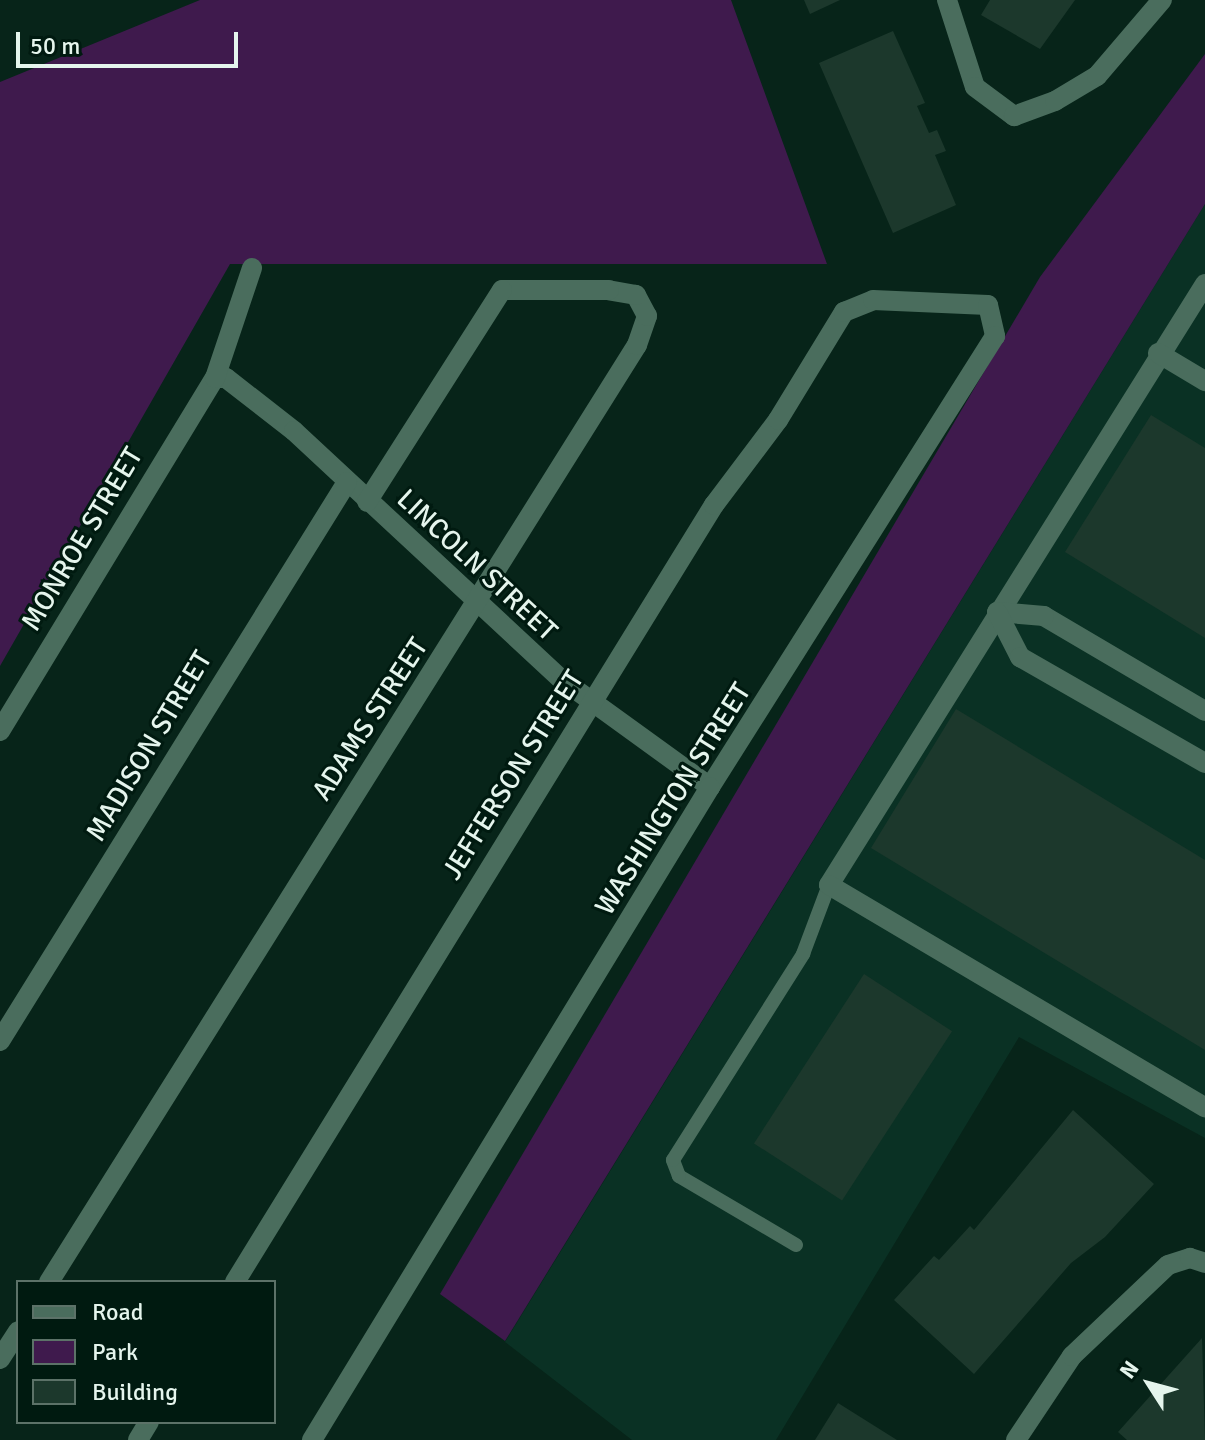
<!DOCTYPE html>
<style>
body{margin:0}
#map{position:relative;width:1205px;height:1440px;overflow:hidden;background:#072419;font-family:Signika,sans-serif}
div>[style]{position:absolute}
[style*='--x']{left:calc(var(--x)*1px);top:calc(var(--y)*1px);width:calc(var(--w)*1px);rotate:calc(var(--a)*1deg)}
.built>*{inset:0;background:#0a3124}
.green>*{inset:0;background:#3f1a4d}
.building>*{inset:0;background:#1c382c;transform-origin:0 0}
.service>*{height:14px;margin:-7px;padding:0 7px;transform-origin:7px;border-radius:7px;background:#4a6d5d}
.minor>*{height:20px;margin:-10px;padding:0 10px;transform-origin:10px;border-radius:10px;background:#4a6d5d}
span{translate:-50% -50%;white-space:nowrap;text-align:center;line-height:1.15;-webkit-text-stroke:6px #001a10;paint-order:stroke}
.street-label{font-size:28px;color:#e5f5ed}
.legend{position:absolute;left:16px;top:1280px;width:260px;height:144px;box-sizing:border-box;background:#001a10;border:2px solid #5c7268;margin:0;padding:10px 14px;list-style:none;font-size:24px;color:#e5f5ed}
.legend li{display:flex;align-items:center;gap:16px;height:40px}
.legend b{width:40px;border:2px solid #5c7268}
.north{position:absolute;left:1109px;top:1344px;width:80px;height:80px;-webkit-text-stroke:6px #001a10;paint-order:stroke;rotate:306deg;font-size:22px;font-weight:700;line-height:32px;text-align:center;color:#e5f5ed}
.north::after{content:'';display:block;margin:auto;width:28px;height:36px;background:#e5f5ed;clip-path:polygon(50% 0,100% 100%,50% 72%,0 100%)}
.scale{position:absolute;left:16px;top:32px;width:222px;height:36px;box-sizing:border-box;border:4px solid #e5f5ed;border-top:0;padding-left:10px;font-size:24px;line-height:28px;white-space:nowrap;color:#e5f5ed;-webkit-text-stroke:6px #001a10;paint-order:stroke}
</style>
<div id="map">
<div class="built">
<div style="clip-path:polygon(1205px 204px,1205px 1138px,1019px 1037px,776px 1440px,632px 1440px,505px 1342px)"></div>
</div>
<div class="green">
<div style="clip-path:polygon(200px 0,731px 0,827px 264px,230px 264px,0 666px,0 82px)"></div>
<div style="clip-path:polygon(1205px 54px,1205px 204px,505px 1341px,440px 1294px,1040px 277px)"></div>
</div>
<div class="building">
<div style="clip-path:polygon(804px 0,840px 0,810px 14px)"></div>
<div style="clip-path:polygon(990px 0,1075px 0,1040px 49px,981px 15px)"></div>
<div style="clip-path:polygon(893px 31px,925px 103px,917px 106px,929px 133px,937px 130px,946px 151px,935px 155px,956px 205px,893px 233px,819px 63px)"></div>
<div style="clip-path:polygon(1151px 415px,1205px 448px,1205px 638px,1065px 552px)"></div>
<div style="clip-path:polygon(956px 709px,1205px 860px,1205px 1050px,871px 848px)"></div>
<div style="left:864px;top:974px;width:105px;height:202px;rotate:33deg"></div>
<div style="clip-path:polygon(1073px 1110px,1154px 1184px,1105px 1237px,1071px 1263px,974px 1374px,894px 1300px,934px 1256px,939px 1260px,970px 1226px,974px 1230px)"></div>
<div style="clip-path:polygon(1202px 1338px,1205px 1440px,1127px 1440px,1118px 1432px)"></div>
<div style="clip-path:polygon(838px 1403px,897px 1440px,815px 1440px)"></div>
</div>
<div class="service">
<div style="--x:796;--y:1245;--w:136;--a:-149.5"></div>
<div style="--x:679;--y:1176;--w:17;--a:-111"></div>
<div style="--x:673;--y:1160;--w:244;--a:-57.7"></div>
<div style="--x:803;--y:954;--w:74;--a:-69.4"></div>
</div>
<div class="minor">
<div style="--x:947;--y:0;--w:91;--a:72.2"></div>
<div style="--x:975;--y:87;--w:49;--a:36.6"></div>
<div style="--x:1014;--y:116;--w:44;--a:-20.1"></div>
<div style="--x:1055;--y:101;--w:49;--a:-30.8"></div>
<div style="--x:1097;--y:76;--w:100;--a:-49.5"></div>
<div style="--x:1205;--y:284;--w:709;--a:122.03"></div>
<div style="--x:829;--y:885;--w:437;--a:30.6"></div>
<div style="--x:1158;--y:353;--w:55;--a:30.8"></div>
<div style="--x:215;--y:378;--w:11;--a:0"></div>
<div style="--x:226;--y:378;--w:86;--a:37.9"></div>
<div style="--x:294;--y:431;--w:364;--a:42.9"></div>
<div style="--x:561;--y:679;--w:184;--a:35.9"></div>
<div style="--x:1205;--y:711;--w:187;--a:-149.5"></div>
<div style="--x:1044;--y:616;--w:47;--a:-175.1"></div>
<div style="--x:997;--y:612;--w:51;--a:62.9"></div>
<div style="--x:1020;--y:657;--w:213;--a:29.8"></div>
<div style="--x:0;--y:731;--w:413;--a:-58.7"></div>
<div style="--x:215;--y:378;--w:116;--a:-71.4"></div>
<div style="--x:0;--y:1041;--w:658;--a:-58.17"></div>
<div style="--x:49;--y:1282;--w:1106;--a:-57.89"></div>
<div style="--x:637;--y:345;--w:31;--a:-71"></div>
<div style="--x:647;--y:316;--w:24;--a:-118"></div>
<div style="--x:636;--y:295;--w:27;--a:-170"></div>
<div style="--x:609;--y:290;--w:107;--a:180"></div>
<div style="--x:502;--y:290;--w:251;--a:122.5"></div>
<div style="--x:235;--y:1282;--w:913;--a:-58.35"></div>
<div style="--x:714;--y:505;--w:106;--a:-53"></div>
<div style="--x:778;--y:420;--w:127;--a:-58.6"></div>
<div style="--x:844;--y:312;--w:31;--a:-22"></div>
<div style="--x:873;--y:300;--w:115;--a:2.5"></div>
<div style="--x:988;--y:305;--w:32;--a:77"></div>
<div style="--x:995;--y:336;--w:534;--a:122.29"></div>
<div style="--x:710;--y:787;--w:765;--a:121.36"></div>
<div style="--x:0;--y:1359;--w:33;--a:-57"></div>
<div style="--x:138;--y:1440;--w:21;--a:-59"></div>
<div style="--x:1016;--y:1440;--w:101;--a:-56.3"></div>
<div style="--x:1072;--y:1356;--w:132;--a:-43.5"></div>
<div style="--x:1168;--y:1265;--w:23;--a:-18"></div>
<div style="--x:1190;--y:1258;--w:16;--a:18"></div>
</div>
<div class="street-label">
<span style="left:82px;top:539px;rotate:-59deg">MONROE STREET</span>
<span style="left:477px;top:565px;rotate:43deg">LINCOLN STREET</span>
<span style="left:370px;top:719px;rotate:-57deg">ADAMS STREET</span>
<span style="left:149px;top:746px;rotate:-59deg">MADISON STREET</span>
<span style="left:513px;top:775px;rotate:-58deg">JEFFERSON STREET</span>
<span style="left:673px;top:799px;rotate:-58deg">WASHINGTON STREET</span>
</div>
<ul class="legend">
<li><b style="height:10px;background:#4a6d5d"></b>Road</li>
<li><b style="height:22px;background:#3f1a4d"></b>Park</li>
<li><b style="height:22px;background:#1c382c"></b>Building</li>
</ul>
<div class="north">N</div>
<div class="scale">50 m</div>
</div>
